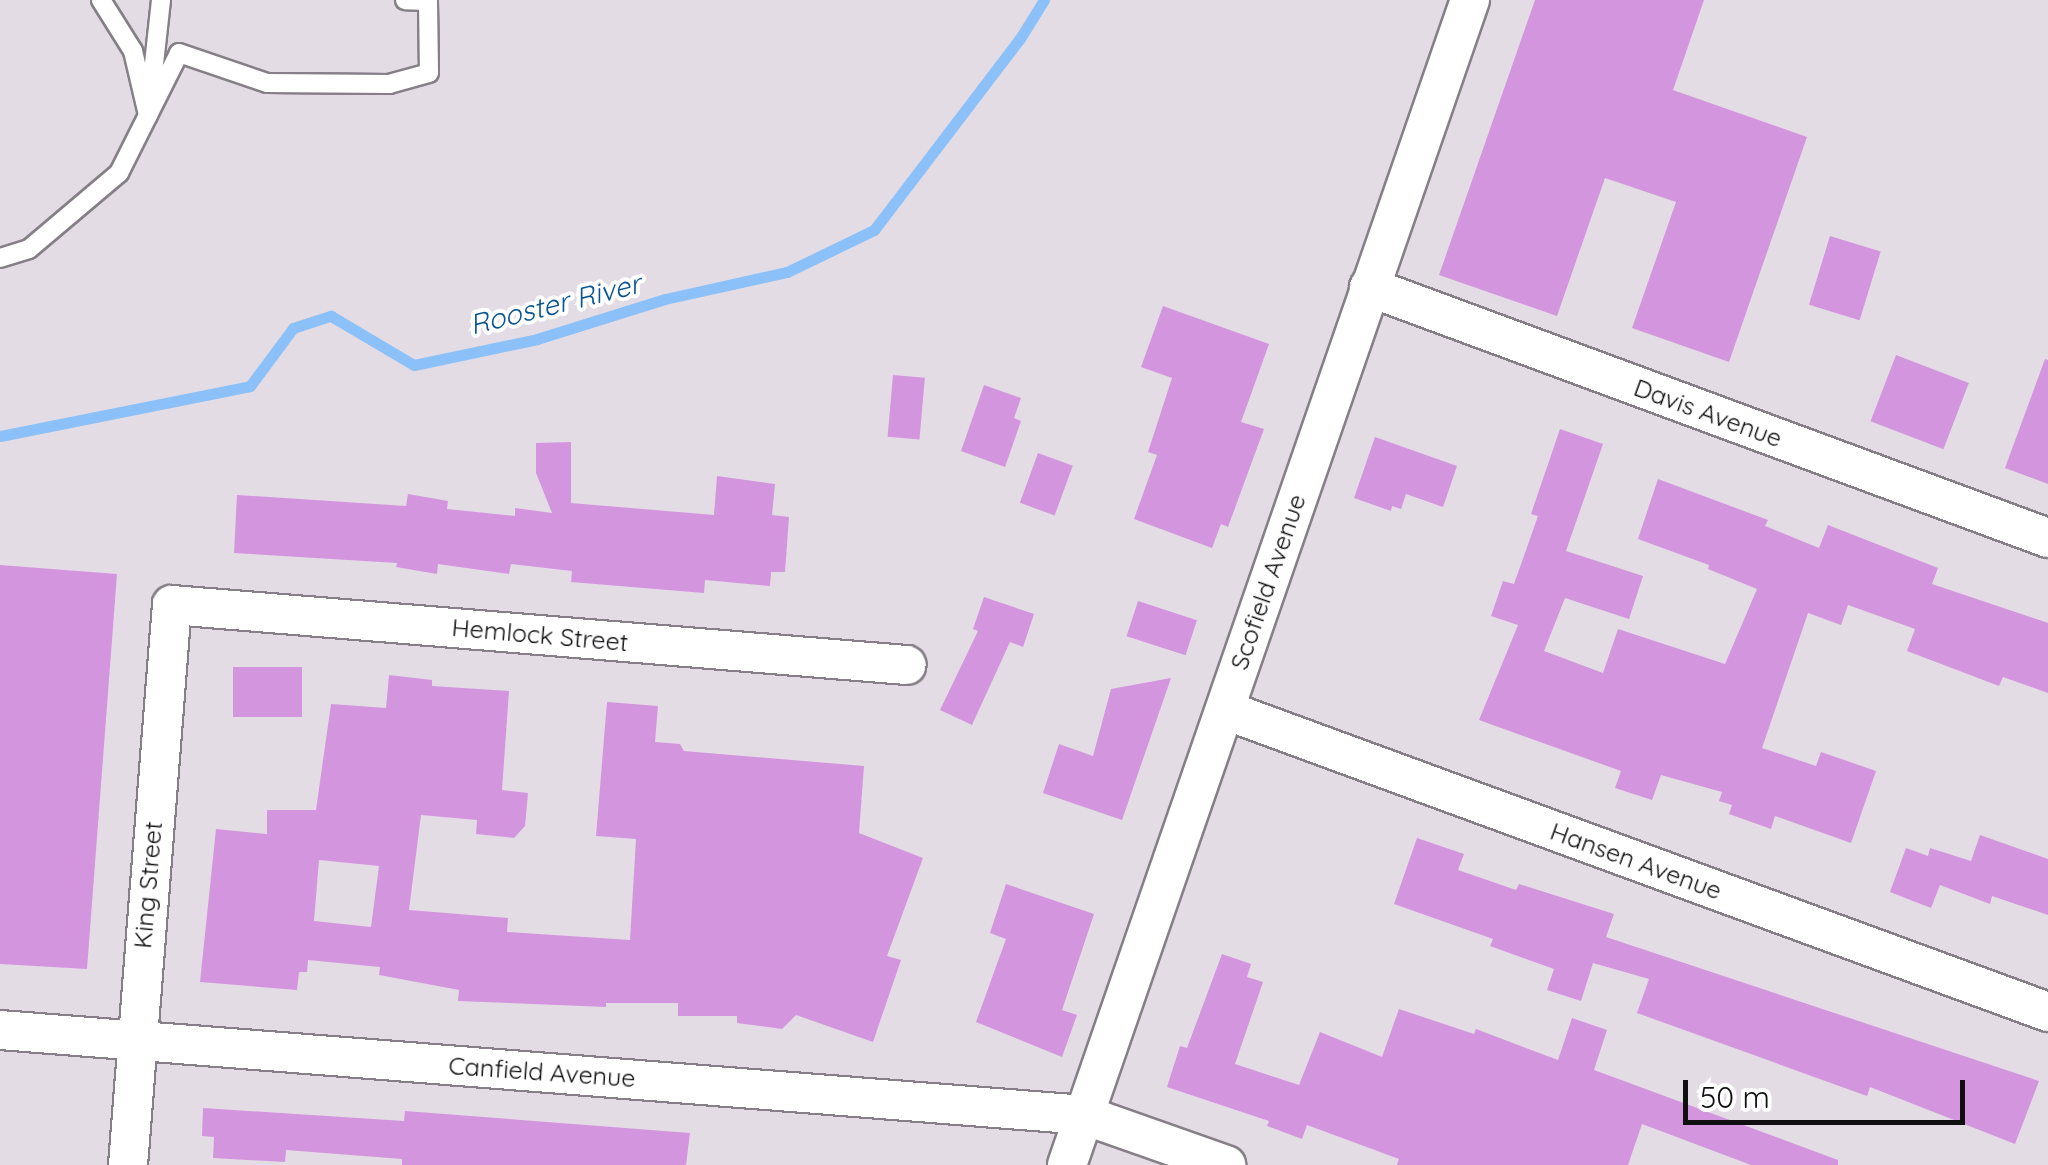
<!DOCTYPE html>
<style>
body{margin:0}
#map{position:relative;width:2048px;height:1165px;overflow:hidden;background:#e4dce5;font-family:Quicksand,sans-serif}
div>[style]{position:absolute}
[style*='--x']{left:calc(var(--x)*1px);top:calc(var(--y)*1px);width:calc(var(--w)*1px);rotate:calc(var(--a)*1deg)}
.stream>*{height:11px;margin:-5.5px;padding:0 5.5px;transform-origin:5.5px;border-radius:5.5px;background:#8bc0f8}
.building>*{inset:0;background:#d395de;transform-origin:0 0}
.roads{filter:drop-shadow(2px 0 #867f87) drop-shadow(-2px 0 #867f87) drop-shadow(0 2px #867f87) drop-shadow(0 -2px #867f87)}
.lane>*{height:18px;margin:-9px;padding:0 9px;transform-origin:9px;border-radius:9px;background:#fff}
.street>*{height:38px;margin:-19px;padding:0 19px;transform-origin:19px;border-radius:19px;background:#fff}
span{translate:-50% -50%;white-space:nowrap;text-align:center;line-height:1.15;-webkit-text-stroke:8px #fff;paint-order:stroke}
.street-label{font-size:25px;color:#100e11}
.water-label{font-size:28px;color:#085492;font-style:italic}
.scale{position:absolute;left:1683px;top:1080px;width:282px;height:45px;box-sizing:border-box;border:5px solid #100e11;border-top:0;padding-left:12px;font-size:30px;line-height:35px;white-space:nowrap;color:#100e11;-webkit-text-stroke:8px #fff;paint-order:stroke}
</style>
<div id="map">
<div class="stream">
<div style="--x:0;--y:436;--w:255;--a:-11.3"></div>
<div style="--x:250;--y:386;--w:72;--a:-53.4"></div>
<div style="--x:293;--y:328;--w:40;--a:-18"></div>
<div style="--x:331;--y:316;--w:96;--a:30.6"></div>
<div style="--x:414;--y:365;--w:126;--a:-11.9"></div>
<div style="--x:537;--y:339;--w:134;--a:-17.4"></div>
<div style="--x:665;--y:299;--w:125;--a:-12.5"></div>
<div style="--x:787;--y:272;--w:97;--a:-25.8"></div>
<div style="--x:874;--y:230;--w:239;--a:-52.7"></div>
<div style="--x:1019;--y:40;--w:47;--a:-58"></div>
</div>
<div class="building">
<div style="clip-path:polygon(1535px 0,1704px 0,1673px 90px,1807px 137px,1729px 362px,1632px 328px,1676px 202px,1605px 178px,1557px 316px,1439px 275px)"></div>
<div style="left:1830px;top:236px;width:53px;height:72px;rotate:17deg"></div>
<div style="clip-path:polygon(1163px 306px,1269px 344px,1241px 422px,1264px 429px,1228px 527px,1221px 524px,1212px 548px,1134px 519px,1157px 455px,1148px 452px,1172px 378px,1141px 367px)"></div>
<div style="left:1896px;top:355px;width:78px;height:71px;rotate:21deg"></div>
<div style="clip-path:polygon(2045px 359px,2048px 360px,2048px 484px,2005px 468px)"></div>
<div style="left:893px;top:375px;width:32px;height:62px;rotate:5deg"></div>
<div style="clip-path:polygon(984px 385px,1021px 398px,1014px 418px,1021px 421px,1005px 467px,961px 451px)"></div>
<div style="clip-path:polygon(1560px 429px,1603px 444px,1566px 551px,1643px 576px,1629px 619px,1565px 598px,1544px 651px,1603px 673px,1618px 629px,1725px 664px,1757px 589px,1708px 569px,1709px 565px,1638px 539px,1658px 479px,1768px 520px,1765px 526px,1819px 548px,1828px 525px,1938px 568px,1932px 584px,2048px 623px,2048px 693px,2003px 677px,1999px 686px,1907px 651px,1915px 629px,1848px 605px,1841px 625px,1808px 613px,1762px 748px,1816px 766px,1821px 752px,1876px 771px,1851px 843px,1775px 816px,1771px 829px,1729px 814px,1732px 805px,1719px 801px,1722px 792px,1661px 775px,1652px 800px,1615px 788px,1621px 771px,1479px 720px,1518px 625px,1491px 616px,1503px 581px,1514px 584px,1538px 516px,1531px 514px)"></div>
<div style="clip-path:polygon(1375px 437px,1457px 466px,1443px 507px,1406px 494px,1401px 509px,1392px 506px,1391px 511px,1354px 498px)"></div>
<div style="clip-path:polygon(571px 442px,571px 503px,714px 515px,717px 476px,775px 484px,772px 515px,789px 517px,785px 572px,771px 572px,770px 586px,705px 580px,704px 593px,571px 582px,572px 571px,511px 564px,509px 574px,438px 564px,437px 574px,396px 567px,397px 563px,234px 553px,237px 495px,406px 506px,408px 494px,448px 501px,447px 509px,515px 516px,515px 508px,552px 513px,536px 473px,536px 443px)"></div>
<div style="left:1038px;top:453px;width:37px;height:53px;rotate:20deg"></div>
<div style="clip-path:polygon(0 565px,117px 574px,87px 969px,0 964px)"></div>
<div style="clip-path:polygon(984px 597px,1034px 614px,1023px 647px,1010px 642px,972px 725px,940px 710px,978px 631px,973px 629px)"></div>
<div style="left:1138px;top:601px;width:62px;height:37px;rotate:18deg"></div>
<div style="left:233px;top:667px;width:69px;height:50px"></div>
<div style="clip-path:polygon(evenodd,389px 675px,432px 680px,432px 686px,509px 691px,502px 790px,528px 793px,525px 826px,514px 838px,476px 834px,477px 820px,421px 815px,409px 910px,508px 918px,507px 932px,630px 940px,636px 839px,596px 836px,607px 702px,658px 706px,655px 742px,680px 744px,684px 751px,864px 766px,859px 833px,923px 858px,887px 956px,901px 960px,873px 1042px,796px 1015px,782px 1029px,737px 1023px,737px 1016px,678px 1016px,678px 1003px,606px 1003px,606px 1007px,458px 1001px,459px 990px,379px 975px,380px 967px,308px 960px,307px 972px,299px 972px,297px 990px,200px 982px,216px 829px,267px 834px,267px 810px,316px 810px,331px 704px,386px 708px,389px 675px,319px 860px,379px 866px,371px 927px,314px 921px,319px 860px)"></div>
<div style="clip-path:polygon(1171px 678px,1122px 820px,1043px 793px,1059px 744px,1093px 756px,1111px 689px)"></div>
<div style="clip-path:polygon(1980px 835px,2048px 859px,2048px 915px,1992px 896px,1990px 904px,1940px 885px,1931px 908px,1890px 892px,1906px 848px,1928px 856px,1930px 848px,1971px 861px)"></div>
<div style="clip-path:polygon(1417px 838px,1464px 854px,1458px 870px,1516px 890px,1519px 884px,1614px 914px,1606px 937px,2039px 1081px,2015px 1144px,1870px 1087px,1867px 1096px,1637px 1013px,1649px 979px,1593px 963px,1581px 1001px,1547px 990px,1554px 969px,1490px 946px,1493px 939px,1394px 904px)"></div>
<div style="clip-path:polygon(1006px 884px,1094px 914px,1062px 1010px,1077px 1015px,1062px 1057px,976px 1022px,1006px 939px,990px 933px)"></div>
<div style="clip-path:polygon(1222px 954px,1251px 964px,1247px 977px,1263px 982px,1235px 1064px,1299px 1085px,1320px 1032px,1382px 1057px,1399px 1009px,1474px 1034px,1476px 1029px,1558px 1060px,1572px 1018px,1607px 1030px,1594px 1070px,1838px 1160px,1838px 1165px,1751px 1165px,1642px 1124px,1628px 1165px,1397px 1165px,1399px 1159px,1307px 1125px,1302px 1139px,1267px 1126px,1269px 1121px,1167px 1087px,1180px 1046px,1187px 1048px)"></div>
<div style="clip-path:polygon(203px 1108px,404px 1121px,405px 1111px,690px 1133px,686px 1165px,402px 1165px,402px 1159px,286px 1150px,285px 1162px,213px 1158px,214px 1137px,202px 1136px)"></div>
</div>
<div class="roads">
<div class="lane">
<div style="--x:101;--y:0;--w:60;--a:57.9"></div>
<div style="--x:133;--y:51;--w:66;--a:76.8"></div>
<div style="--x:150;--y:100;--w:101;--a:-83.7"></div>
<div style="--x:0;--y:258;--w:30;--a:-17"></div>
<div style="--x:29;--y:249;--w:118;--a:-40.2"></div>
<div style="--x:119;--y:173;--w:134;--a:-63.4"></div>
<div style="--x:179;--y:53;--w:93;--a:18.8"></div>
<div style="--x:267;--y:83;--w:122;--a:0.5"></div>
<div style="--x:389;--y:84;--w:41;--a:-15.4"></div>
<div style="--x:429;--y:73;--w:72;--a:-90.8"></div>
<div style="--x:428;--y:1;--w:23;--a:-178"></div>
</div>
<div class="street">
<div style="--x:1369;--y:287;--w:724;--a:20.29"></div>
<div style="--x:1225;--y:710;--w:877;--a:20.15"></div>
<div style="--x:0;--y:1030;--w:1087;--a:4.48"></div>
<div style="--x:1084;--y:1115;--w:151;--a:19.4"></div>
<div style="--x:128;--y:1165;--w:562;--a:-85.51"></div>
<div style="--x:172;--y:605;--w:737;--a:4.67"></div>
<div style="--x:1067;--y:1165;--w:1233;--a:-70.92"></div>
</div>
</div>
<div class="street-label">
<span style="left:1708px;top:413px;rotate:20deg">Davis Avenue</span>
<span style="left:1268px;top:582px;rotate:-71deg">Scofield Avenue</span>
<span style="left:540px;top:635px;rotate:5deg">Hemlock Street</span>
<span style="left:1636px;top:861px;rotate:20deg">Hansen Avenue</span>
<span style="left:148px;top:885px;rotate:-85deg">King Street</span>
<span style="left:542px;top:1072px;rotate:4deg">Canfield Avenue</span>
</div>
<div class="water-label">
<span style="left:555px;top:304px;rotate:-14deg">Rooster River</span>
</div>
<div class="scale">50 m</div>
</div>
